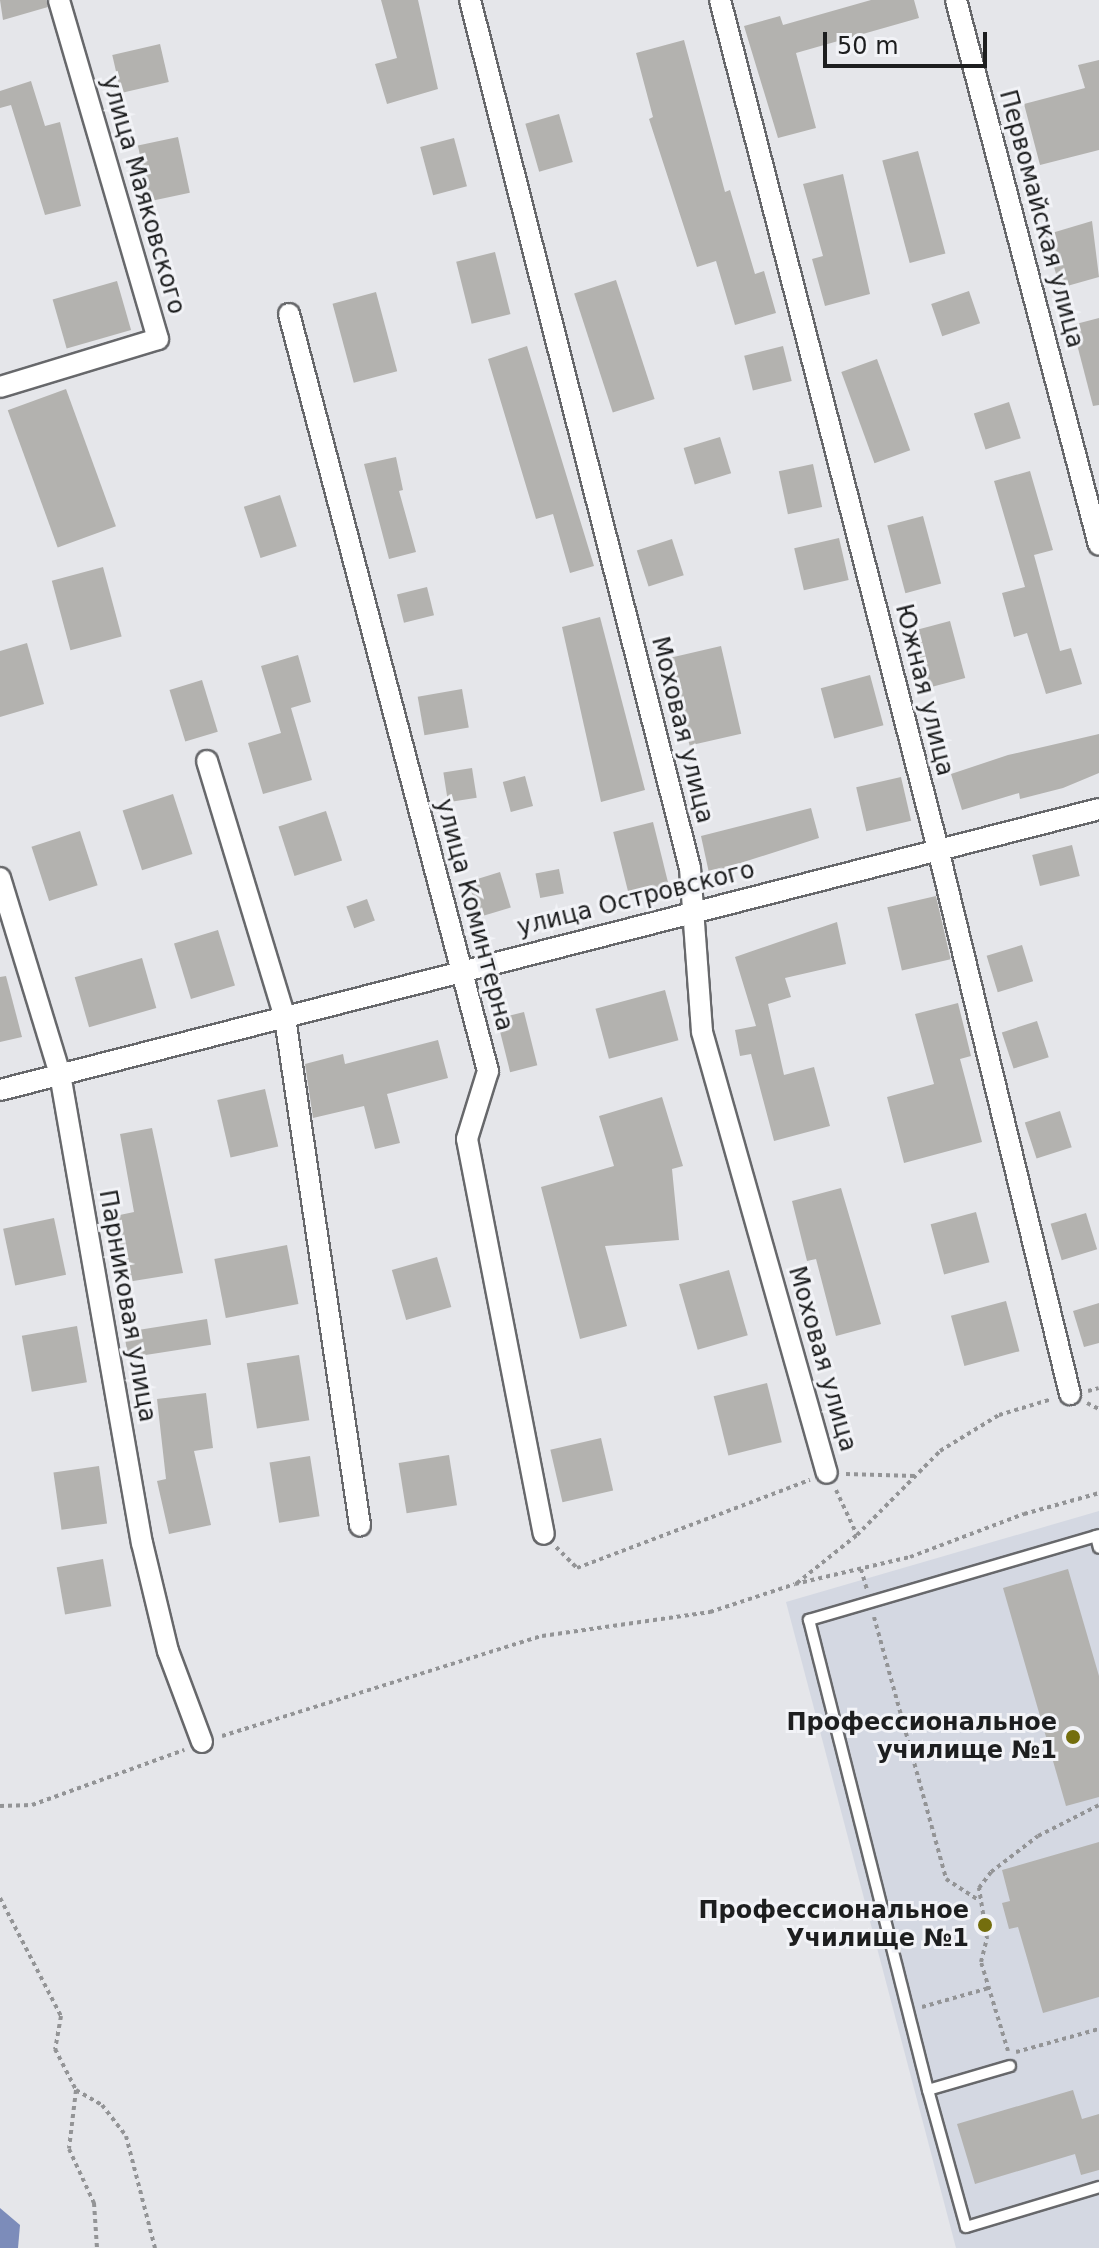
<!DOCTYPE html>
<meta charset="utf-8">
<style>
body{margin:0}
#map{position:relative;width:1099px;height:2248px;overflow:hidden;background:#e5e6ea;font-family:"DejaVu Sans",sans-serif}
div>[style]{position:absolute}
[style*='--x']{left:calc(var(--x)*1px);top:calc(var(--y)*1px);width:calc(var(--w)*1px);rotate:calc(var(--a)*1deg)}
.built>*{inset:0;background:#d4d8e2}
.water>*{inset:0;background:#7c8cba}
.building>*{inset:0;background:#b3b2af;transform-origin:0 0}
.path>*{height:4px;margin-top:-2px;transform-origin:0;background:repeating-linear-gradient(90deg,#939496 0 4px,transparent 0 8px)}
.roads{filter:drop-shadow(2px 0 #67686b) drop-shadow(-2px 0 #67686b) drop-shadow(0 2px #67686b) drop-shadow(0 -2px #67686b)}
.lane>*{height:10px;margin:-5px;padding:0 5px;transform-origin:5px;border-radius:5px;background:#fff}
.street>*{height:20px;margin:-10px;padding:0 10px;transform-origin:10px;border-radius:10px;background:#fff}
.dots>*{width:22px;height:22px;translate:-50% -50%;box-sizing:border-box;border:4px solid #f2f3f7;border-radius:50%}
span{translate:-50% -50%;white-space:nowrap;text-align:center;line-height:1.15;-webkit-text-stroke:6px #f2f3f7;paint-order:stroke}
.street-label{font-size:24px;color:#1d1e1f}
.poi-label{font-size:24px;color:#1d1e1f;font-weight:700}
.right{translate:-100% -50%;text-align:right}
.scale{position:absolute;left:823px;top:32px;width:164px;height:36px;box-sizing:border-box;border:4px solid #1d1e1f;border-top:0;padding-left:10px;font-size:24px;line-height:28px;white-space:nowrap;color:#1d1e1f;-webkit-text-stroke:6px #f2f3f7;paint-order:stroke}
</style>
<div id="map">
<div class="built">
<div style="clip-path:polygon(1099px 1511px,1099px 2248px,956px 2248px,786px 1602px)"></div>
</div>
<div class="water">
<div style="clip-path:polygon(0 2208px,20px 2225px,18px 2248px,0 2248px)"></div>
</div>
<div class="building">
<div style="clip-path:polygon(0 0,46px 0,48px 7px,3px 20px)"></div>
<div style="clip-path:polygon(381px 0,418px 0,438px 89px,387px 104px,375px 64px,397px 58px)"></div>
<div style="clip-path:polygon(871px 0,914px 0,919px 18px,796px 53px,816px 128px,778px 138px,744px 26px,780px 16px,783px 25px)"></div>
<div style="clip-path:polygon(684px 40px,725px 192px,730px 190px,755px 274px,764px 271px,776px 313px,735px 325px,716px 261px,697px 267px,649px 119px,653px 117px,636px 53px)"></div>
<div style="left:160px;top:44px;width:39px;height:49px;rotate:77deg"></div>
<div style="clip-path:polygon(1099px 60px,1099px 150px,1040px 165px,1024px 104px,1085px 88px,1078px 65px)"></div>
<div style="clip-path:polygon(31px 81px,45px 126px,60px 122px,81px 206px,45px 215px,11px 105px,0 108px,0 91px)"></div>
<div style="left:559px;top:114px;width:50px;height:35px;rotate:74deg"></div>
<div style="left:178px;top:137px;width:57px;height:41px;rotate:78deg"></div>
<div style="left:454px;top:138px;width:50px;height:35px;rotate:75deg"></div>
<div style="left:918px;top:151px;width:106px;height:37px;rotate:75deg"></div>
<div style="clip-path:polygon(843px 174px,870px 294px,825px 306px,812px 259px,823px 256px,803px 184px)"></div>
<div style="clip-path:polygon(1092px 221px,1099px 277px,1060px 288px,1045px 235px)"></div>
<div style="left:495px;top:252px;width:64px;height:40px;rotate:76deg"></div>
<div style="left:616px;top:280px;width:125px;height:44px;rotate:72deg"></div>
<div style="left:117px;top:281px;width:51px;height:67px;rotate:74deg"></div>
<div style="left:969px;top:291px;width:34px;height:40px;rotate:71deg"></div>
<div style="left:376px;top:292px;width:82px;height:45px;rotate:75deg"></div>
<div style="clip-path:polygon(1099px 318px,1099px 405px,1093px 406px,1072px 325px)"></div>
<div style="clip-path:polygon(527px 346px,594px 566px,570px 573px,553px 514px,536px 519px,488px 359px)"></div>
<div style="left:783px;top:346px;width:36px;height:40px;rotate:76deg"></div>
<div style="left:877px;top:359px;width:97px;height:38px;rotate:70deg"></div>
<div style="left:66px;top:389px;width:146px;height:62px;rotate:70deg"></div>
<div style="left:1009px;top:402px;width:38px;height:37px;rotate:72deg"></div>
<div style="left:720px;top:437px;width:38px;height:38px;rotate:73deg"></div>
<div style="clip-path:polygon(396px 457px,403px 490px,399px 491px,416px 552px,389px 559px,364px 464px)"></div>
<div style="left:813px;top:464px;width:44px;height:35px;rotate:78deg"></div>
<div style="clip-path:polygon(1030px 471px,1053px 550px,1034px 555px,1060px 651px,1071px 648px,1082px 684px,1046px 694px,1027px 633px,1014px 637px,1002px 593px,1025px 587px,994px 481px)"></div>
<div style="left:280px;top:495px;width:54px;height:38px;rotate:72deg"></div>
<div style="left:923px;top:516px;width:70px;height:37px;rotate:75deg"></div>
<div style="left:839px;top:538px;width:43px;height:46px;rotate:77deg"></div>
<div style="left:672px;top:539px;width:38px;height:37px;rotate:72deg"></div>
<div style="left:103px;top:567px;width:72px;height:53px;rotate:75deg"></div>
<div style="left:427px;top:587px;width:29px;height:31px;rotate:76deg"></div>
<div style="clip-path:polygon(600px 617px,645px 790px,601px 802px,562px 627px)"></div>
<div style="left:950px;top:621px;width:59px;height:39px;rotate:75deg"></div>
<div style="clip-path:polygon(27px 643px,44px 704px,0 717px,0 651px)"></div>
<div style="left:721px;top:646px;width:90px;height:53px;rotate:77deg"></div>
<div style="clip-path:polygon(298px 655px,311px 702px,291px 708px,312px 780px,263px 794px,248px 743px,281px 733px,261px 666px)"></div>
<div style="left:870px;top:675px;width:52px;height:51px;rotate:75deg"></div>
<div style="left:202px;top:680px;width:54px;height:34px;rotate:73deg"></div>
<div style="left:462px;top:689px;width:39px;height:45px;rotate:80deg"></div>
<div style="clip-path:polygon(1099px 734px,1099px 773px,1063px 788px,1020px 799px,1019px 793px,962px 810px,951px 774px,1008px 755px)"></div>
<div style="left:472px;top:768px;width:30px;height:29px;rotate:81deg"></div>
<div style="left:525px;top:776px;width:31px;height:23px;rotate:75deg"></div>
<div style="left:901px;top:777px;width:45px;height:46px;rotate:77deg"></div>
<div style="left:173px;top:794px;width:63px;height:53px;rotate:72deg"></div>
<div style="clip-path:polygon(811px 808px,819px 838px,709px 873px,701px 836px)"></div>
<div style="left:326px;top:811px;width:52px;height:50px;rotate:72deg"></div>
<div style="left:653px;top:822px;width:66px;height:41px;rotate:76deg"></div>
<div style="left:80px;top:831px;width:57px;height:51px;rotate:72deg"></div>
<div style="left:1072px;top:845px;width:32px;height:41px;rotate:76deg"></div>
<div style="left:559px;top:869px;width:25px;height:24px;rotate:79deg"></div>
<div style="left:500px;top:872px;width:37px;height:33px;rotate:73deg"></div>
<div style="left:936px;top:896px;width:65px;height:50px;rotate:77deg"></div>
<div style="left:367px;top:899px;width:23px;height:22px;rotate:70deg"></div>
<div style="clip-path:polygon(837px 922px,846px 964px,785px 978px,791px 997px,768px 1004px,784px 1075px,814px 1067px,830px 1126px,774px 1141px,751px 1054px,740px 1056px,735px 1030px,756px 1026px,735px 957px)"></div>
<div style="left:218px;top:930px;width:58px;height:46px;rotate:73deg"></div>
<div style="left:1022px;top:945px;width:38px;height:37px;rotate:73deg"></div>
<div style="left:142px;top:958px;width:52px;height:70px;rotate:74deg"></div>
<div style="clip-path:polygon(6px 976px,22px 1037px,0 1042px,0 977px)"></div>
<div style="left:665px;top:990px;width:52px;height:72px;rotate:75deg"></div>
<div style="clip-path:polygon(958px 1003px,971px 1056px,960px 1059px,982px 1142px,904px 1163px,887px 1097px,934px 1084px,915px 1014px)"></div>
<div style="left:524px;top:1012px;width:55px;height:28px;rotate:76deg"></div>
<div style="left:1037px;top:1021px;width:38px;height:37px;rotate:72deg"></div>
<div style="clip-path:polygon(438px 1040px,448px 1078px,387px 1094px,400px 1143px,375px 1149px,364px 1106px,313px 1118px,305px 1064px,343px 1054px,345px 1064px)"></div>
<div style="left:265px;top:1089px;width:59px;height:49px;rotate:77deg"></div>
<div style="clip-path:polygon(662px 1097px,683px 1166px,672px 1169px,679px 1240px,605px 1246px,627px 1326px,580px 1339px,541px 1187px,614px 1166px,599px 1116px)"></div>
<div style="left:1060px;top:1111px;width:38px;height:37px;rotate:72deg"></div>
<div style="clip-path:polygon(152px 1128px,183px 1273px,127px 1282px,115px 1216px,134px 1212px,120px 1134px)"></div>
<div style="clip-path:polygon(841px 1188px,881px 1324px,836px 1336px,816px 1259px,807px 1261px,792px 1201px)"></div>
<div style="left:976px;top:1212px;width:52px;height:47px;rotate:75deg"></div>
<div style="left:1086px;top:1213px;width:38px;height:37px;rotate:73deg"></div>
<div style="left:54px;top:1218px;width:58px;height:52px;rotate:78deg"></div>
<div style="left:287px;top:1245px;width:60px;height:74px;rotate:79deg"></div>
<div style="left:437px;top:1257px;width:52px;height:47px;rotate:74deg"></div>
<div style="left:729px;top:1270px;width:68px;height:52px;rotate:74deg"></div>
<div style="left:1006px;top:1301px;width:52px;height:57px;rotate:75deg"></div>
<div style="clip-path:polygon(1099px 1303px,1099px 1343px,1084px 1347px,1073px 1311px)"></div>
<div style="left:207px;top:1319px;width:26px;height:84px;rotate:81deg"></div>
<div style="left:77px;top:1326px;width:57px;height:56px;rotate:80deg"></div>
<div style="left:299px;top:1355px;width:66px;height:53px;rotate:81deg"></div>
<div style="left:767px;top:1383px;width:61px;height:55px;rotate:76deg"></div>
<div style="clip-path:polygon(206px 1393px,213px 1448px,194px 1451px,211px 1525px,169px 1534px,157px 1481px,166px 1479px,157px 1399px)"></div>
<div style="left:601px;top:1438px;width:54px;height:52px;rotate:77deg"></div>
<div style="left:449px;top:1455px;width:51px;height:51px;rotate:81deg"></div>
<div style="left:310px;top:1456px;width:61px;height:41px;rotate:81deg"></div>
<div style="left:99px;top:1466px;width:58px;height:46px;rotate:82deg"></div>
<div style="left:103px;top:1559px;width:48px;height:47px;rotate:80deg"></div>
<div style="clip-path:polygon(1068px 1569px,1099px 1676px,1099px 1797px,1066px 1806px,1003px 1588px)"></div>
<div style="clip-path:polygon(1099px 1842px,1099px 1997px,1043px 2013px,1018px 1927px,1009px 1929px,1002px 1903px,1010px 1901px,1002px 1870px)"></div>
<div style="clip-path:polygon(1073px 2090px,1082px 2119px,1099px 2114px,1099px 2170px,1081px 2175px,1075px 2154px,975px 2184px,957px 2124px)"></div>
</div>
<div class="path">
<div style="--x:1088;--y:1391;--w:11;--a:-15"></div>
<div style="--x:1087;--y:1403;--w:13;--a:27"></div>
<div style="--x:846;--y:1474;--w:69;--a:1.7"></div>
<div style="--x:836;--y:1490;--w:50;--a:65"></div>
<div style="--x:556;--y:1547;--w:30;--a:45"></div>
<div style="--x:577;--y:1568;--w:249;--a:-20.7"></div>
<div style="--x:861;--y:1569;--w:22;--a:74"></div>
<div style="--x:797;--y:1583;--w:77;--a:-38.7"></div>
<div style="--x:857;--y:1535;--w:118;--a:-45.3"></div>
<div style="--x:940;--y:1451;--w:69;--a:-31.4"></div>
<div style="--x:999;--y:1415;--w:55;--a:-16.8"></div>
<div style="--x:874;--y:1617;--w:272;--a:74.6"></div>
<div style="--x:946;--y:1879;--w:37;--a:33"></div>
<div style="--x:222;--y:1736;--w:335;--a:-17.4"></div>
<div style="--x:542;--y:1636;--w:170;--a:-8.1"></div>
<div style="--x:710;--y:1612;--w:89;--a:-18.2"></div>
<div style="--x:795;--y:1584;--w:118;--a:-13.2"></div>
<div style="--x:910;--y:1557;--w:122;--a:-20.7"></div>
<div style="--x:1024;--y:1514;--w:78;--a:-15.6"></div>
<div style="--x:0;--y:1806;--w:32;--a:-2"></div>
<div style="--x:32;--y:1805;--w:162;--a:-19.9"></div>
<div style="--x:0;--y:1898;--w:133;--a:62.7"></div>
<div style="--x:61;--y:2016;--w:34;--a:100"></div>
<div style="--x:55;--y:2049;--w:46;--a:62.9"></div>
<div style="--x:76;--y:2090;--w:59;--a:96.8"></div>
<div style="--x:69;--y:2149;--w:60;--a:65.2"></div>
<div style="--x:94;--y:2203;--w:45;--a:86.2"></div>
<div style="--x:922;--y:2007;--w:70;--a:-15.8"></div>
<div style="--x:1008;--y:2051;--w:93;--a:-106.9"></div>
<div style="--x:981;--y:1962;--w:25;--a:-76"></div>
<div style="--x:987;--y:1938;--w:51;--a:-99.1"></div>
<div style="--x:979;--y:1888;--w:20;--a:-53"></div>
<div style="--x:991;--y:1872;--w:59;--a:-37.5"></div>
<div style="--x:1038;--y:1836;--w:68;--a:-26.9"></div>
<div style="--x:1016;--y:2052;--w:86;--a:-15.5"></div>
<div style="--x:76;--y:2090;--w:30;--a:30"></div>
<div style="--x:102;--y:2105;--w:39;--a:52"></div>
<div style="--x:126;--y:2136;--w:116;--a:75.5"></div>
</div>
<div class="roads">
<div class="lane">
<div style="--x:1096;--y:1536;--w:12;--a:76"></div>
<div style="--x:1010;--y:2066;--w:85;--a:163.7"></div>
<div style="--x:928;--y:2090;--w:485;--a:-104.2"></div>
<div style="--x:809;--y:1620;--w:302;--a:-16.3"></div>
<div style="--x:928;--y:2090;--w:142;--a:74.5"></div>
<div style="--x:966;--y:2227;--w:139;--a:-16.7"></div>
</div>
<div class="street">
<div style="--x:470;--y:0;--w:895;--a:75.78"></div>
<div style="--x:690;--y:868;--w:164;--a:85.8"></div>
<div style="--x:702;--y:1032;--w:458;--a:74.2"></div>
<div style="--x:720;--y:0;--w:877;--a:75.6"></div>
<div style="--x:938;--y:849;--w:561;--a:76.39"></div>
<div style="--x:956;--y:0;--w:563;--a:75.3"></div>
<div style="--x:289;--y:314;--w:783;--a:75.27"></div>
<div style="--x:488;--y:1071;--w:71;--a:107.2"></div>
<div style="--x:467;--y:1139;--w:402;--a:79"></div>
<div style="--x:0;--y:387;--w:165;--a:-16.9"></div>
<div style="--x:158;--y:339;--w:353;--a:-106.3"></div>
<div style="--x:207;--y:761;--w:269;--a:73.1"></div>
<div style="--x:285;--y:1018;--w:513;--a:81.59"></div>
<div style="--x:0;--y:878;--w:205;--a:73"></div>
<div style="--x:60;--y:1074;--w:476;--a:80.1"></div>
<div style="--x:142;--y:1543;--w:111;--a:76.5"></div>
<div style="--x:168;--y:1651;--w:97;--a:69.5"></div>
<div style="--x:0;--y:1090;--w:1134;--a:-14.34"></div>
</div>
</div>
<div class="dots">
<div style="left:1073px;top:1737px;background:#746e0d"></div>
<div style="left:985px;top:1925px;background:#746e0d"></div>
</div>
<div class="street-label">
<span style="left:143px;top:195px;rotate:74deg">улица Маяковского</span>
<span style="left:1041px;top:219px;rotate:75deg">Первомайская улица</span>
<span style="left:924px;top:690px;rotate:76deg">Южная улица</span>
<span style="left:682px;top:730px;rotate:76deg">Моховая улица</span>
<span style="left:636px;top:899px;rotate:-14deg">улица Островского</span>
<span style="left:474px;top:915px;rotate:75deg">улица Коминтерна</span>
<span style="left:127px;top:1306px;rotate:80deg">Парниковая улица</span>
<span style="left:822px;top:1359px;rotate:74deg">Моховая улица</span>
</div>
<div class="poi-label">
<span class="right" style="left:1057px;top:1737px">Профессиональное<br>училище №1</span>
<span class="right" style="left:969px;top:1925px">Профессиональное<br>Училище №1</span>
</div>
<div class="scale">50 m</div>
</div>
